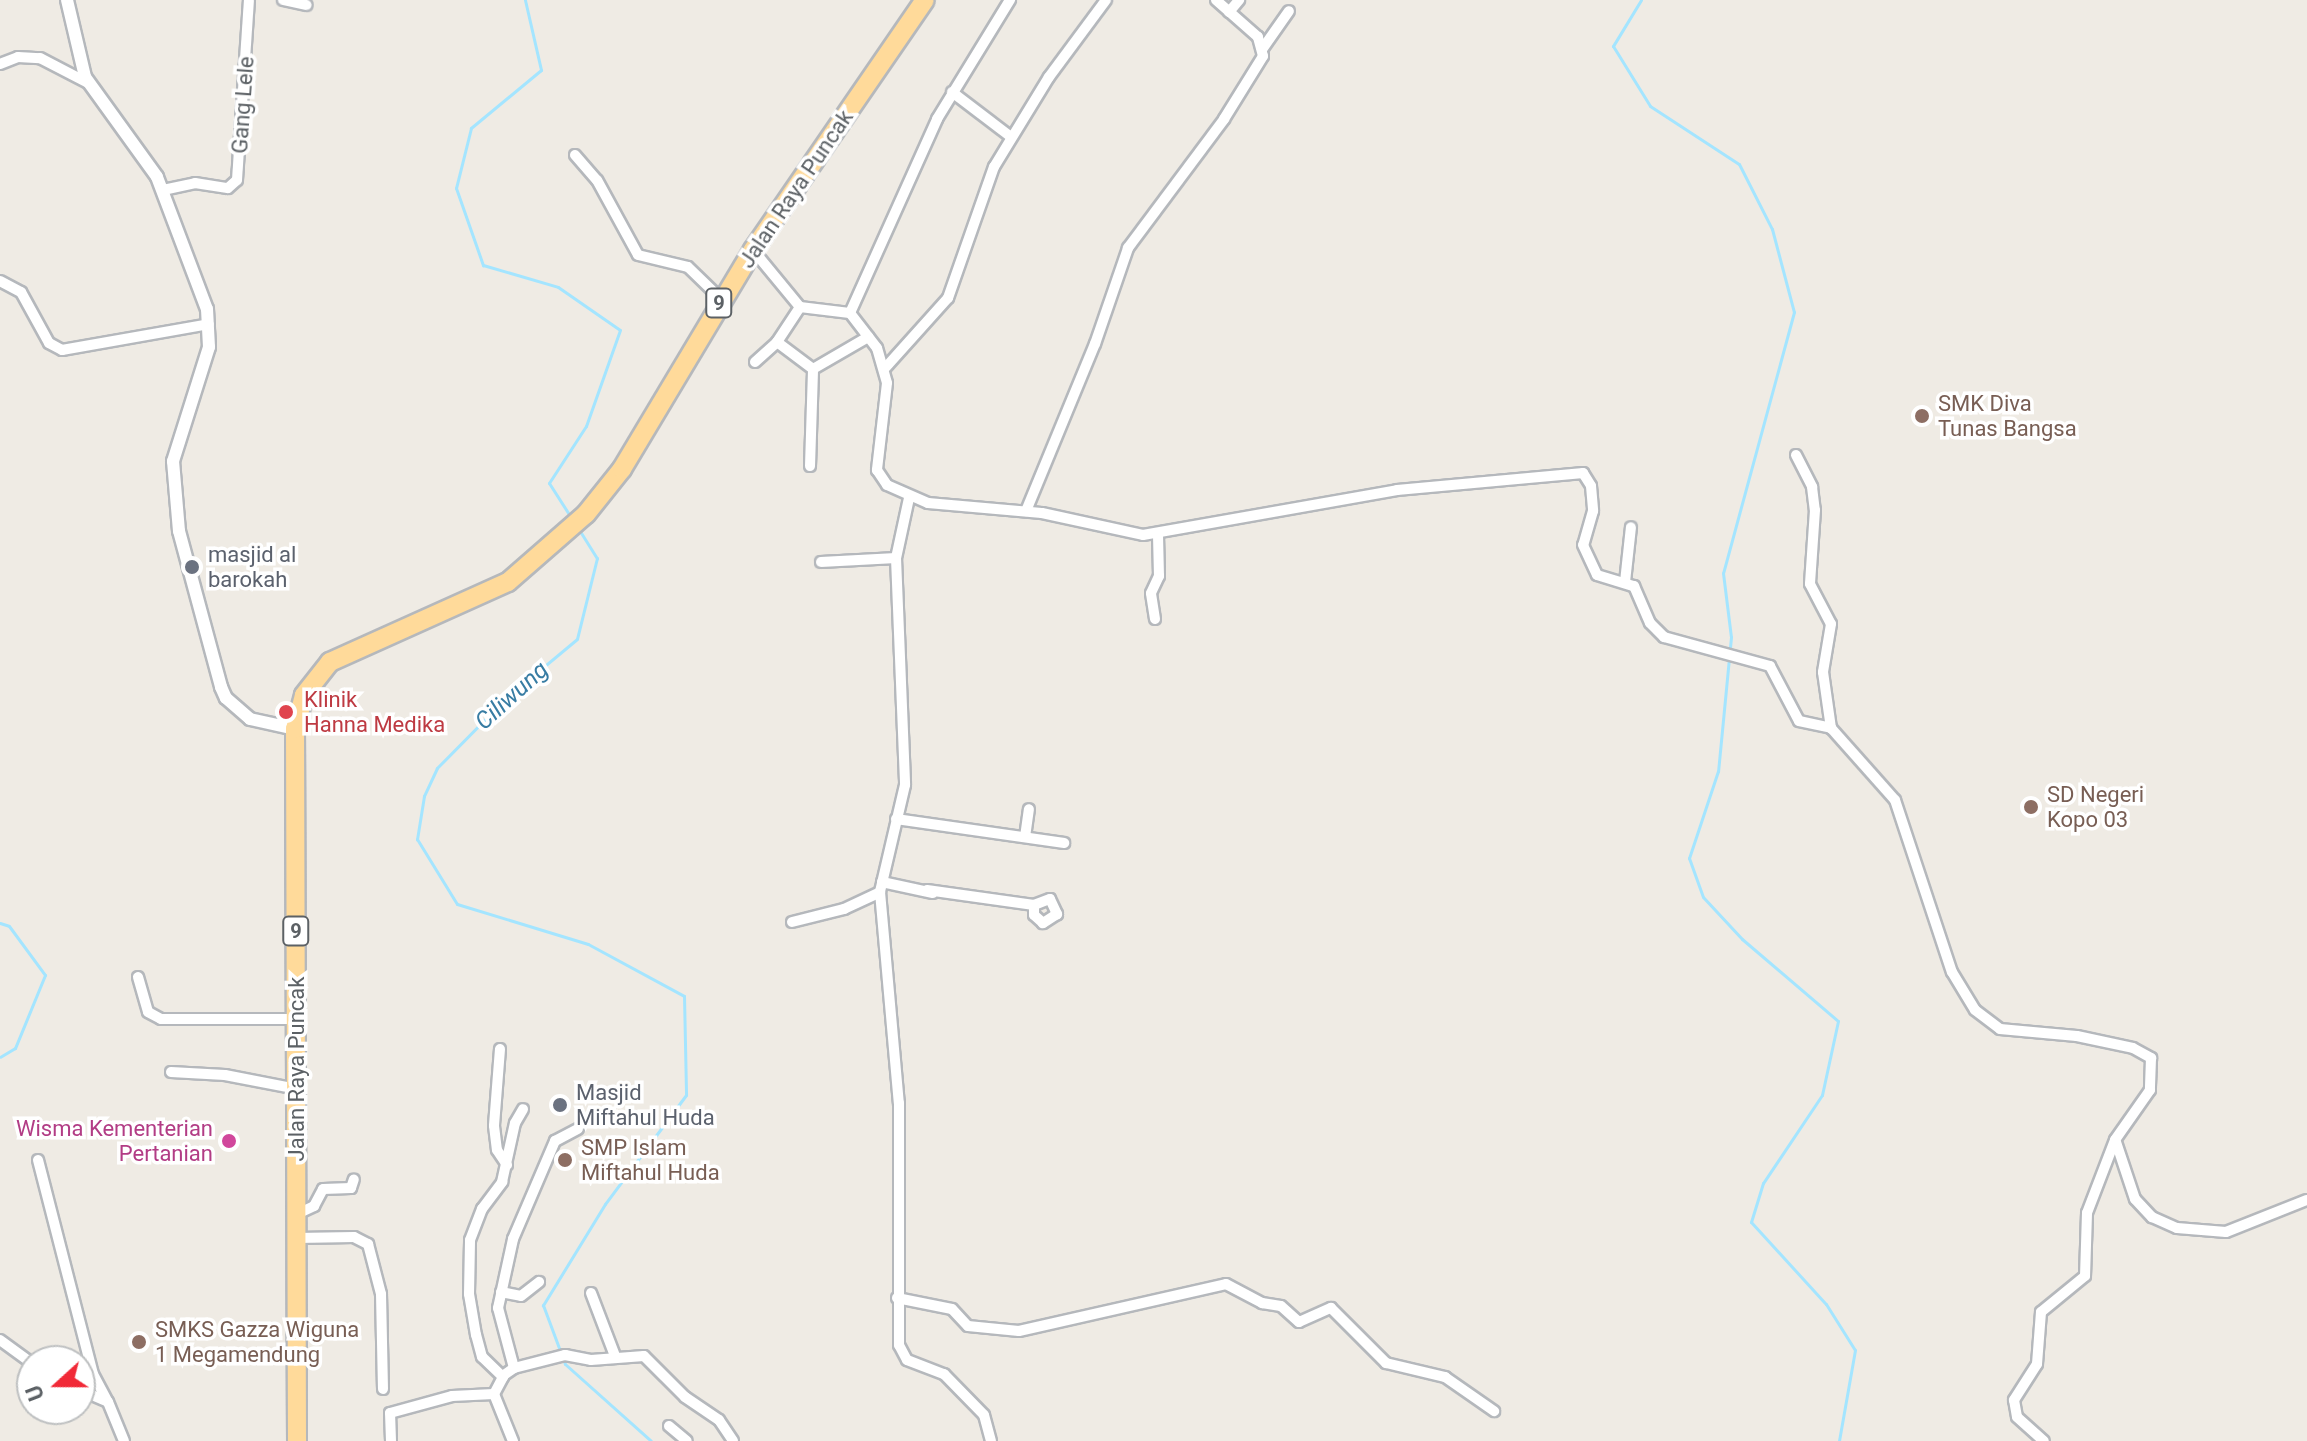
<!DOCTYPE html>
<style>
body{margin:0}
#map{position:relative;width:2307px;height:1441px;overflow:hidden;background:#efebe4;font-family:Roboto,sans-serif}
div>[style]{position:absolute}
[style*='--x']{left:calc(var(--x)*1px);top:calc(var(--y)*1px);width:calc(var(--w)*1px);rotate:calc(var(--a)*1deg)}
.stream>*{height:3px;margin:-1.5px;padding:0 1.5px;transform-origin:1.5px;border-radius:1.5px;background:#a4e5ff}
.roads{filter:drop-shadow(2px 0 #b5b8bc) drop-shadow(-2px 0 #b5b8bc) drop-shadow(0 2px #b5b8bc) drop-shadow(0 -2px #b5b8bc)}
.minor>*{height:10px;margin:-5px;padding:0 5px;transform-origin:5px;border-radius:5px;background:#fff}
.tertiary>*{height:12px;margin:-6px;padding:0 6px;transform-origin:6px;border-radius:6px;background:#fff}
.trunk>*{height:18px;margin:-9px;padding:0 9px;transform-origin:9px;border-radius:9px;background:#ffda9a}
.dots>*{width:22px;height:22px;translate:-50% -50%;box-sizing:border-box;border:4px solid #fff;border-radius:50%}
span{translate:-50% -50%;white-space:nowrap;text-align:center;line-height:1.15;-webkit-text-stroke:7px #fff;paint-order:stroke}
.shield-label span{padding:2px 6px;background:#fff;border:2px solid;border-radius:6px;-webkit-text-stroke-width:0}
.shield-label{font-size:20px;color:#5c6165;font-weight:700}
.street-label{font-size:22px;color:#5c6165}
.education-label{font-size:22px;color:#785e54}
.left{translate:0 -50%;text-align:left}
.worship-label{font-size:22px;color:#5b616d}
.health-label{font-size:22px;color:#be3a42}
.hotel-label{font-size:22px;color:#b23c85}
.right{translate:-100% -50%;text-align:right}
.water-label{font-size:24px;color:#377ca3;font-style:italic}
.north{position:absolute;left:16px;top:1345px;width:80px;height:80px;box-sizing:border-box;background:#fff;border:2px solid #bec0c1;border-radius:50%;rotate:249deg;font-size:22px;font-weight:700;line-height:32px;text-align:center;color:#5c6165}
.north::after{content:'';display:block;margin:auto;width:28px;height:36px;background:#f12937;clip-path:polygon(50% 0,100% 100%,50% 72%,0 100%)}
</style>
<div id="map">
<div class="stream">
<div style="--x:525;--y:0;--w:72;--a:77.1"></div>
<div style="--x:541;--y:70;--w:91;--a:140.4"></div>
<div style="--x:471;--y:128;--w:62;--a:104"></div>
<div style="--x:456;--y:188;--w:82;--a:70.7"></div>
<div style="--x:483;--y:265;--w:78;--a:16.3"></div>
<div style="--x:558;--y:287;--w:75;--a:34.7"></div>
<div style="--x:620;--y:330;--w:102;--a:109.5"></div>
<div style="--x:586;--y:426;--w:68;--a:123"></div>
<div style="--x:549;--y:483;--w:43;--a:57.4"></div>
<div style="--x:1641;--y:0;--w:54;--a:121.3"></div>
<div style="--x:1613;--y:46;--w:70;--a:58.3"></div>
<div style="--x:1650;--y:106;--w:106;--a:33.1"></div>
<div style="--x:1739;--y:164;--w:73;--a:63.1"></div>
<div style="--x:1772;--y:229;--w:86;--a:75.2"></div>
<div style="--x:1794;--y:312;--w:270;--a:105.2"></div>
<div style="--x:1723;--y:573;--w:64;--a:82.9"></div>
<div style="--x:1731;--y:637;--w:135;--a:95.5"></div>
<div style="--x:1718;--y:771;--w:92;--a:108.4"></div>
<div style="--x:1689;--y:858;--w:41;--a:70.3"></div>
<div style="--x:1703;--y:897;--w:57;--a:47.1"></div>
<div style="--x:1742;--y:939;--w:126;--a:40.5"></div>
<div style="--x:1838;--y:1021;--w:76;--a:102.2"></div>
<div style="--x:1822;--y:1095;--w:106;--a:123.8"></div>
<div style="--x:1763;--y:1183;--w:41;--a:107.1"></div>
<div style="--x:1751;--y:1222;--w:111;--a:47.6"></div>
<div style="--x:1826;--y:1304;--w:54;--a:57.8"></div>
<div style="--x:1855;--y:1350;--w:92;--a:100"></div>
<div style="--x:578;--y:528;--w:36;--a:58"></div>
<div style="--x:597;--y:558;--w:83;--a:103.9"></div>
<div style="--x:577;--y:639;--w:94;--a:140.2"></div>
<div style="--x:505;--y:699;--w:97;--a:134.6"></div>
<div style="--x:437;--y:768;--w:31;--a:115"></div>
<div style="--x:424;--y:796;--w:44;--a:99.2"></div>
<div style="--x:417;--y:839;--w:76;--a:58.4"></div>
<div style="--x:457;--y:904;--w:137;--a:17"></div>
<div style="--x:588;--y:944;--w:109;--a:28.4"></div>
<div style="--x:684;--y:996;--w:99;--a:88.8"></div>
<div style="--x:686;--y:1095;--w:136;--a:126.6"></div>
<div style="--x:605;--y:1204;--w:119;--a:121.5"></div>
<div style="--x:543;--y:1305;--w:63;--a:69.6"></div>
<div style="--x:565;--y:1364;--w:115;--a:41.8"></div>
<div style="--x:0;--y:923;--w:9;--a:18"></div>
<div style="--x:9;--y:926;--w:61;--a:53.7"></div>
<div style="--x:45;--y:975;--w:79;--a:112.3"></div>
<div style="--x:15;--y:1048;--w:17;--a:149"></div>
</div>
<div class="roads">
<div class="minor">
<div style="--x:283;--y:0;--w:24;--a:12"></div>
<div style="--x:1229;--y:12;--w:16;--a:-50"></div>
<div style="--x:1263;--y:48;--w:45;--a:-54.9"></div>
<div style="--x:0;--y:64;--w:19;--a:-21"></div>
<div style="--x:18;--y:57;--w:22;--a:3"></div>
<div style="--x:40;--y:58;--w:54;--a:27.5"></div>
<div style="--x:952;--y:92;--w:74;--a:37.3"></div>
<div style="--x:575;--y:155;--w:33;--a:49"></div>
<div style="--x:597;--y:180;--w:85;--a:61.3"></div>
<div style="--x:638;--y:255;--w:51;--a:13.5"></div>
<div style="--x:688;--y:267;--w:46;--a:44.1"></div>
<div style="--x:163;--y:190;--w:33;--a:-12"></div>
<div style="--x:195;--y:183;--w:33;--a:9"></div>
<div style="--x:228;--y:188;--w:12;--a:-42"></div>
<div style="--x:237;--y:180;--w:180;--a:-86.2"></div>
<div style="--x:753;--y:250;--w:74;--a:50.5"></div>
<div style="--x:800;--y:307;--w:50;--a:6.8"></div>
<div style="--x:850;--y:313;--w:44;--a:52.4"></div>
<div style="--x:877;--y:348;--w:36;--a:74"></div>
<div style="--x:887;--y:383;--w:88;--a:96.6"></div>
<div style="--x:877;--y:470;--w:18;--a:56"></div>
<div style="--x:887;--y:485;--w:45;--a:23.7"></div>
<div style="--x:928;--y:503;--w:114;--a:5"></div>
<div style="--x:1042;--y:513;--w:103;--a:12.3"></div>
<div style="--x:1143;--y:535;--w:258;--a:-10"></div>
<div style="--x:1397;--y:490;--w:187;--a:-5.2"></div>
<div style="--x:1583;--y:473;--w:15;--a:58"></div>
<div style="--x:1591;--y:486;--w:25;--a:85"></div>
<div style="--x:1593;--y:511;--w:35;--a:106"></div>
<div style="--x:1583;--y:545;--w:33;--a:65"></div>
<div style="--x:1597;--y:575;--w:39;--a:17"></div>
<div style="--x:1634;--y:586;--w:40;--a:66.6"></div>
<div style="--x:1650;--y:623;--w:20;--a:45"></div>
<div style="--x:1664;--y:637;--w:110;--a:15.3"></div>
<div style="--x:1770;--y:666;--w:62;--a:62.2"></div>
<div style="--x:1799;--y:721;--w:33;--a:12"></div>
<div style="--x:1831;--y:728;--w:96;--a:48.4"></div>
<div style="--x:1895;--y:800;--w:181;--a:71.7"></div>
<div style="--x:1952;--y:972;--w:44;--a:58.8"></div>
<div style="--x:1975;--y:1010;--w:31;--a:37"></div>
<div style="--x:2000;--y:1029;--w:77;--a:5.2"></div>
<div style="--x:2077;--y:1036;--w:57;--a:12.1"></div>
<div style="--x:2133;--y:1048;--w:21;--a:29"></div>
<div style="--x:2151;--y:1058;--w:32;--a:92"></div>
<div style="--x:2150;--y:1090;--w:61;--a:125"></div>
<div style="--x:2115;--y:1140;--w:78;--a:111"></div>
<div style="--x:2087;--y:1213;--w:63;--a:91.8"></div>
<div style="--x:2085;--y:1276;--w:57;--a:140.7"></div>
<div style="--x:2041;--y:1312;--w:52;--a:94.4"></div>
<div style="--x:2037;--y:1364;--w:43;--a:122.6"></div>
<div style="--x:2014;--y:1400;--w:17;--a:80"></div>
<div style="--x:2017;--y:1417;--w:36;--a:42"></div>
<div style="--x:0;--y:281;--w:24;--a:28"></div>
<div style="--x:21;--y:292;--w:58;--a:61.2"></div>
<div style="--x:49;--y:343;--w:15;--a:28"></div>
<div style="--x:62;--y:350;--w:149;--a:-10"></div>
<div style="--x:850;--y:313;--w:213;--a:-65.8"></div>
<div style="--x:937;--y:119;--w:140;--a:-58.5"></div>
<div style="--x:777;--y:342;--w:45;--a:36.9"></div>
<div style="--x:813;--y:369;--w:64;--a:-30.2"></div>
<div style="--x:755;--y:362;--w:30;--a:-42"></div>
<div style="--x:777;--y:342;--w:42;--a:-56.7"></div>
<div style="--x:886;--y:367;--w:93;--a:-48.1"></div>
<div style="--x:948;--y:298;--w:139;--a:-70.7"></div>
<div style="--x:994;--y:167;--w:105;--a:-58.6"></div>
<div style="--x:1049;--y:77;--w:96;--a:-53.5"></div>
<div style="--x:1796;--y:455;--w:36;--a:63"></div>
<div style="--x:1812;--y:487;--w:23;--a:83"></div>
<div style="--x:1815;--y:510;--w:74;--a:93.9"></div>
<div style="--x:1810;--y:584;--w:45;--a:62.3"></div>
<div style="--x:1831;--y:624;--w:49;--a:99.5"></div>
<div style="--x:1823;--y:672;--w:57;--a:81.9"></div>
<div style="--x:810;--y:466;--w:97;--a:-88.2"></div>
<div style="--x:909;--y:498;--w:61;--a:102.2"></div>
<div style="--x:896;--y:558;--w:227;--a:87.7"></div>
<div style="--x:905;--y:785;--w:110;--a:103.2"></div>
<div style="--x:880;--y:892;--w:212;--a:84.9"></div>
<div style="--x:899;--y:1103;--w:242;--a:90"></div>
<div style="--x:899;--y:1345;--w:17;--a:62"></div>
<div style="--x:907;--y:1360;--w:40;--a:21"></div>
<div style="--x:944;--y:1374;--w:57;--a:45.7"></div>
<div style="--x:984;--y:1415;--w:27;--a:75"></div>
<div style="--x:1026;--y:511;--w:181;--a:-67.6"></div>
<div style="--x:1095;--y:344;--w:102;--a:-71"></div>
<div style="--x:1128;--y:248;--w:161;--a:-53.3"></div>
<div style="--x:1224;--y:119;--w:74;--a:-58.2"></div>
<div style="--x:1263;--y:56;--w:20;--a:-105"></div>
<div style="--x:1258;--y:37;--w:56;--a:-138.6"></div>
<div style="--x:821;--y:562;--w:75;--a:-3.1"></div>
<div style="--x:1625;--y:582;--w:55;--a:-83.8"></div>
<div style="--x:1155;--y:619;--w:26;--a:-99"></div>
<div style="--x:1151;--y:593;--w:19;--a:-65"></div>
<div style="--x:1159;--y:576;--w:42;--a:-91.4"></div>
<div style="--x:896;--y:819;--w:170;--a:8.1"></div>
<div style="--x:1025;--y:837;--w:28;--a:-82"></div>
<div style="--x:882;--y:882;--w:52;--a:12.2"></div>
<div style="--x:927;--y:890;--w:108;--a:8"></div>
<div style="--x:1034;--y:905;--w:17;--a:-21"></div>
<div style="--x:1050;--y:899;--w:17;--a:65"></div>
<div style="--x:1057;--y:914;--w:17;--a:147"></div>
<div style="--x:1043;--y:923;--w:12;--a:-138"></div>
<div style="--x:1034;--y:915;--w:10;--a:-90"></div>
<div style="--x:792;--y:922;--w:54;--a:-14"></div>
<div style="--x:844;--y:909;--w:40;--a:-25"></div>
<div style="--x:138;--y:977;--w:36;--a:74"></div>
<div style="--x:148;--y:1012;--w:15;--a:28"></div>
<div style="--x:161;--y:1019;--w:135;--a:0"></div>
<div style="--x:500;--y:1049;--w:77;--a:94.5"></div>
<div style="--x:494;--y:1126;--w:24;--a:83"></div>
<div style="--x:497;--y:1150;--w:18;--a:56"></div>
<div style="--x:171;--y:1072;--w:54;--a:3.2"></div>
<div style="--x:225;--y:1075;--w:73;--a:11"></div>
<div style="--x:2116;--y:1142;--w:60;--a:71.6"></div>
<div style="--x:2135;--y:1199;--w:25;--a:47"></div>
<div style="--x:2152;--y:1217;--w:27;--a:24"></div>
<div style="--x:2177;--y:1228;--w:49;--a:4.7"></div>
<div style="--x:2226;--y:1232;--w:87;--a:-21.6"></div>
<div style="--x:38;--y:1160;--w:221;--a:75.6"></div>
<div style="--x:93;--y:1374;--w:32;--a:62"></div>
<div style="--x:297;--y:1214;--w:19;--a:-25"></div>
<div style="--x:314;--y:1206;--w:19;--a:-62"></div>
<div style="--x:323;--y:1189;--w:28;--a:-2"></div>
<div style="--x:351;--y:1188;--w:9;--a:-72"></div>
<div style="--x:297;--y:1238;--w:57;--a:-1"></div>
<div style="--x:354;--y:1237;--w:16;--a:27"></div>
<div style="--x:368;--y:1244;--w:52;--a:75.4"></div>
<div style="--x:381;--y:1294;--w:95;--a:88.8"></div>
<div style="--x:501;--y:1292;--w:20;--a:11"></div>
<div style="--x:521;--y:1296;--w:23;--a:-38"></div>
<div style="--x:591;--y:1293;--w:67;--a:69.1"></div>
<div style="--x:897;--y:1298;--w:56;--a:11.3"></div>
<div style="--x:952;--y:1309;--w:23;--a:47"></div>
<div style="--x:968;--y:1326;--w:51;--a:5.6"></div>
<div style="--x:1019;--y:1331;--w:212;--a:-12.8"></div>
<div style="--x:1226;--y:1284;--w:41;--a:27.8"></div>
<div style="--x:1262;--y:1303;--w:19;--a:9"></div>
<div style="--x:1281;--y:1306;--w:24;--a:42"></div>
<div style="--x:1299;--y:1322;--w:35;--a:-24"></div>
<div style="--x:1331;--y:1308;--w:78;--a:45"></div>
<div style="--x:1386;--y:1363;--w:61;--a:13.3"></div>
<div style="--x:1445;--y:1377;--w:60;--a:34.8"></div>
<div style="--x:0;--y:1340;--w:39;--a:36"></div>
<div style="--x:514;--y:1368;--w:62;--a:-104.9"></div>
<div style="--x:498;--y:1308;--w:71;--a:-77.7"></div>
<div style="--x:513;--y:1239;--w:107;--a:-66.8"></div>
<div style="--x:555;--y:1141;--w:26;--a:-28"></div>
<div style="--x:503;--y:1377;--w:29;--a:-136"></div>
<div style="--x:482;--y:1357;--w:23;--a:-105"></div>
<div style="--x:476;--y:1335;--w:42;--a:-99.7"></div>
<div style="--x:469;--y:1294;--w:54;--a:-88.9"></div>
<div style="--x:470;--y:1240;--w:33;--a:-69"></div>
<div style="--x:482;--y:1209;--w:34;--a:-53"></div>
<div style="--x:502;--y:1182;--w:60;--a:-77.6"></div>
<div style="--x:515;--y:1123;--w:16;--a:-60"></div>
<div style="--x:80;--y:1390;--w:30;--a:23"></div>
<div style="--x:108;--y:1402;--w:42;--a:67.7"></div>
<div style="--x:494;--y:1394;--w:21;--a:-62"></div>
<div style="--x:504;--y:1375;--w:12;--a:-35"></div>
<div style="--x:514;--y:1368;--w:53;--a:-14.3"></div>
<div style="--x:565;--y:1355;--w:26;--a:11"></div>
<div style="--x:591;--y:1360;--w:53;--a:-4.3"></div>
<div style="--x:644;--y:1356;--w:58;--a:45"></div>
<div style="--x:685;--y:1397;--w:41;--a:34.1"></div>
<div style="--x:719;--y:1420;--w:25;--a:56"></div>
<div style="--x:494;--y:1394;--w:51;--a:68"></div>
<div style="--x:669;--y:1426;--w:23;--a:40"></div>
<div style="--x:391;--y:1441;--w:28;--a:-92"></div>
<div style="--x:390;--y:1413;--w:64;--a:-15.3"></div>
<div style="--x:452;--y:1396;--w:42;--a:-2.7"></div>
</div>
<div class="tertiary">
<div style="--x:67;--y:0;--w:79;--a:76.8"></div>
<div style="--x:85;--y:77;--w:123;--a:54.2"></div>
<div style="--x:157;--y:177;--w:141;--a:69.3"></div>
<div style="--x:207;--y:309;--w:38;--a:87"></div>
<div style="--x:209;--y:347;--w:120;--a:107.5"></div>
<div style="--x:173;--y:461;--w:70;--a:85.1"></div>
<div style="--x:179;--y:531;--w:162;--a:74.9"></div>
<div style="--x:221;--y:687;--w:12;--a:66"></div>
<div style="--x:226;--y:698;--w:32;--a:41"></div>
<div style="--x:250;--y:719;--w:46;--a:12.5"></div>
</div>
<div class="trunk">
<div style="--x:297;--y:1441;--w:712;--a:-90.16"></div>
<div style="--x:295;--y:729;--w:35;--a:-75"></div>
<div style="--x:304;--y:695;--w:42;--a:-51.8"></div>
<div style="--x:330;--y:662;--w:195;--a:-24.2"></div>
<div style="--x:508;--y:582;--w:103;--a:-41.1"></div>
<div style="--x:586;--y:514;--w:58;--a:-51.3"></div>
<div style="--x:622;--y:469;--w:255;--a:-59.1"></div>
<div style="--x:753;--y:250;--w:303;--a:-55.5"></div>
</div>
</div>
<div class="dots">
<div style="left:1922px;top:416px;background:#8d6e63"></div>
<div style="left:192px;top:567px;background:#6b7280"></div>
<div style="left:286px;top:712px;background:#e0444e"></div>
<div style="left:2031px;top:807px;background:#8d6e63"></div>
<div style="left:560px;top:1105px;background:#6b7280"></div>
<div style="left:229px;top:1141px;background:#d1479c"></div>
<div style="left:565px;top:1160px;background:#8d6e63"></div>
<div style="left:139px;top:1342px;background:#8d6e63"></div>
</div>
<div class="shield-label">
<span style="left:719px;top:303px">9</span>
<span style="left:296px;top:931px">9</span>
</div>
<div class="street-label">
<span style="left:243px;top:105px;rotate:-86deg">Gang Lele</span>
<span style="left:796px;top:189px;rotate:-56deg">Jalan Raya Puncak</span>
<span style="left:297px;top:1069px;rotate:-90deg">Jalan Raya Puncak</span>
</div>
<div class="education-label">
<span class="left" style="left:1938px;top:416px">SMK Diva<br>Tunas Bangsa</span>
<span class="left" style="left:2047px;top:807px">SD Negeri<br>Kopo 03</span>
<span class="left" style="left:581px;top:1160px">SMP Islam<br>Miftahul Huda</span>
<span class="left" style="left:155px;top:1342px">SMKS Gazza Wiguna<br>1 Megamendung</span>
</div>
<div class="worship-label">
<span class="left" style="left:208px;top:567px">masjid al<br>barokah</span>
<span class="left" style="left:576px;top:1105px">Masjid<br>Miftahul Huda</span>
</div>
<div class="health-label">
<span class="left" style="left:304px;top:712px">Klinik<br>Hanna Medika</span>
</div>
<div class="hotel-label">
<span class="right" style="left:213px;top:1141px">Wisma Kementerian<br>Pertanian</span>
</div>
<div class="water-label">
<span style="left:512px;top:696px;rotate:-42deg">Ciliwung</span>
</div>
<div class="north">U</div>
</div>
